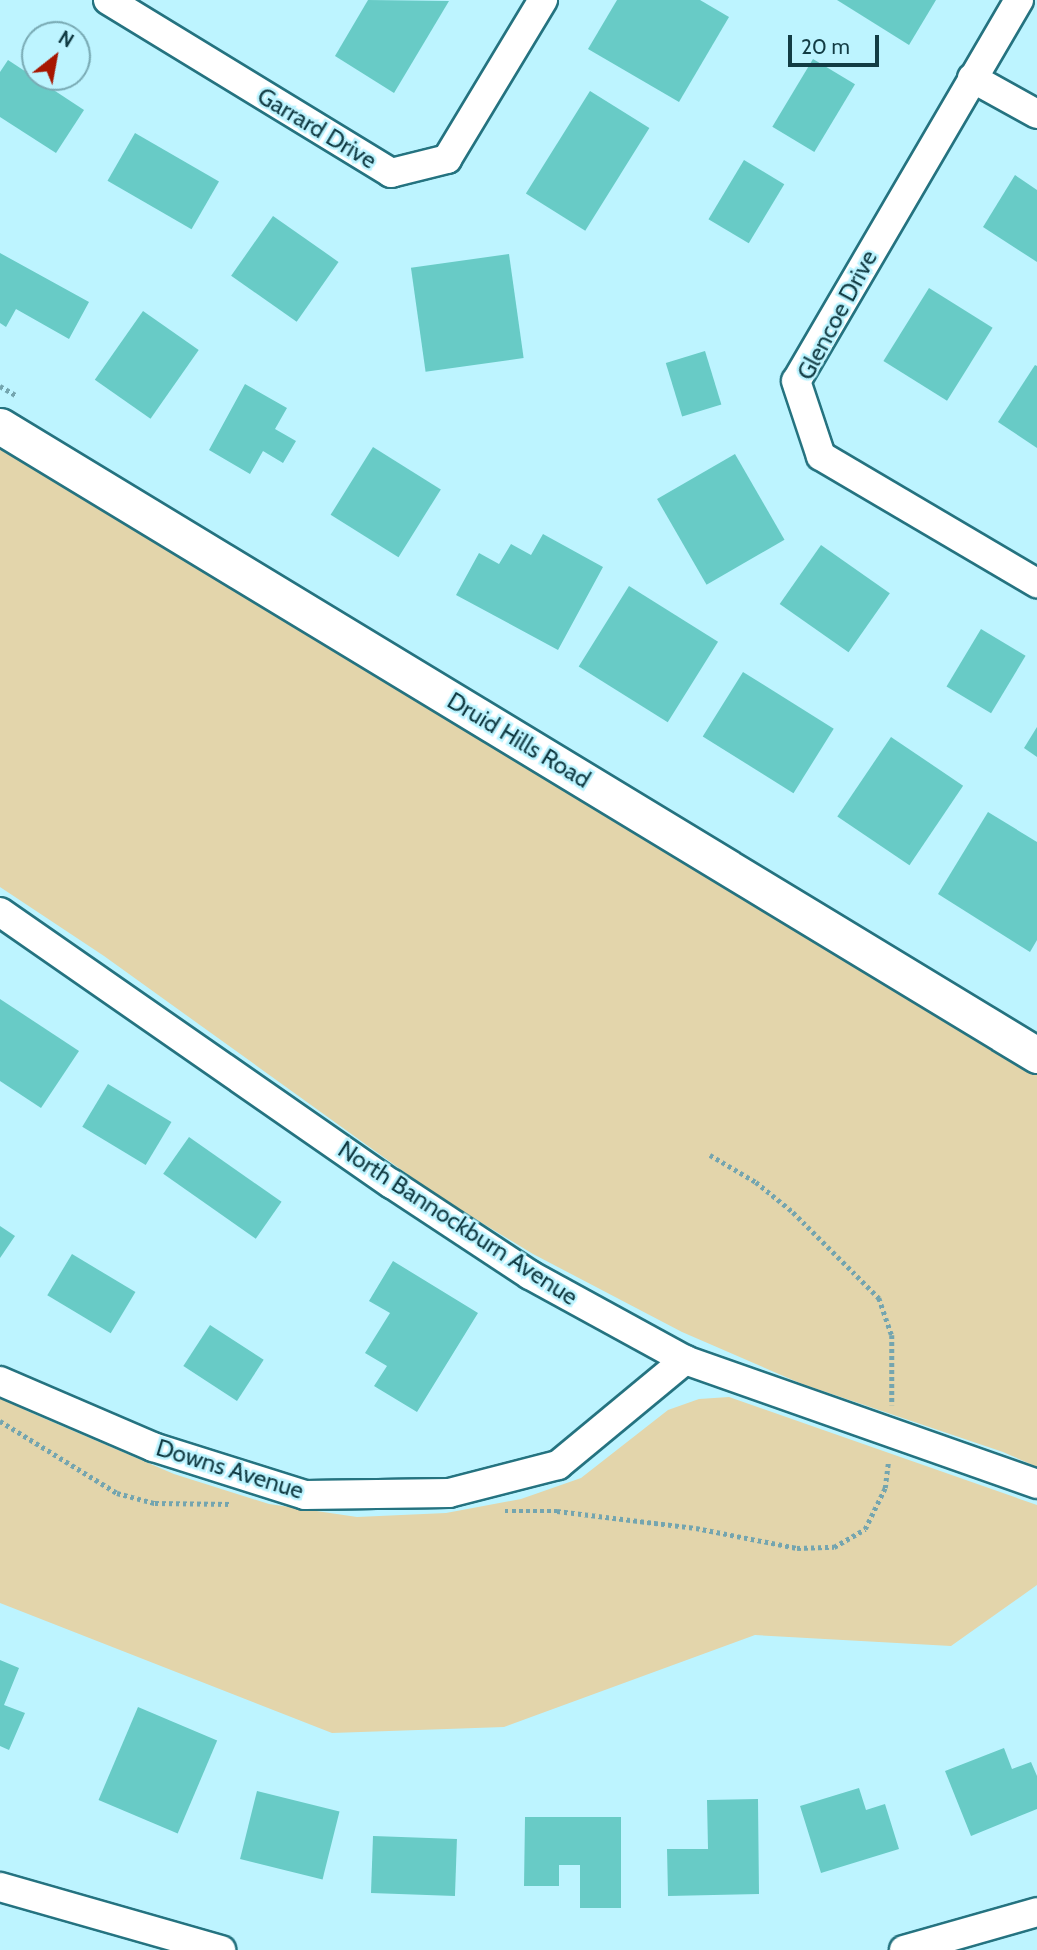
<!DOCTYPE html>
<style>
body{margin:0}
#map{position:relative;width:1037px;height:1950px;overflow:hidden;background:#bdf4ff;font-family:Cabin,sans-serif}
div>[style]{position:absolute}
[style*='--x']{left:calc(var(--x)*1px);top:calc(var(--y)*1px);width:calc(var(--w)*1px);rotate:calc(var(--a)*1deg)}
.green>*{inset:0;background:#e3d5ab}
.building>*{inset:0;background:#68cbc6;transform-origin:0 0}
.path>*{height:4.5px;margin-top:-2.25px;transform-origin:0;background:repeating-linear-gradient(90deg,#74a5af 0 3.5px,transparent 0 7px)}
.roads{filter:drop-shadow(2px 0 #257380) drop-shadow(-2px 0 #257380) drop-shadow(0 2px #257380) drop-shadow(0 -2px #257380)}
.minor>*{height:28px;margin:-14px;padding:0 14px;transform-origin:14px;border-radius:14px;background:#fff}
.tertiary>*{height:35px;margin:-17.5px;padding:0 17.5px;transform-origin:17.5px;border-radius:17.5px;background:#fff}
span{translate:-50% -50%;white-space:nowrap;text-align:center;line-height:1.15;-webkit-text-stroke:5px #bdf4ff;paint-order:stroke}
.street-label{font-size:24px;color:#123c44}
.north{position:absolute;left:21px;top:21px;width:70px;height:70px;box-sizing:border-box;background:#bdf4ff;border:2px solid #79aab4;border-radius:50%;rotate:31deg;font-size:19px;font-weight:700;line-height:28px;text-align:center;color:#123c44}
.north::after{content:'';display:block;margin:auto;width:24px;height:32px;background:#a71600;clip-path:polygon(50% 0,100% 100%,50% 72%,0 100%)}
.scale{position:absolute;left:788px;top:35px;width:91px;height:32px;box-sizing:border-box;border:4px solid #123c44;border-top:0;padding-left:9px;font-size:21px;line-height:24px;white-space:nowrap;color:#123c44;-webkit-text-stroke:5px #bdf4ff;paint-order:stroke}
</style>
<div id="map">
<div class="green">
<div style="clip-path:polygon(0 449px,1037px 1072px,1037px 1467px,1003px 1452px,802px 1384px,682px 1332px,533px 1254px,439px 1197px,104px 956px,0 887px)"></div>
<div style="clip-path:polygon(0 1394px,27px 1411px,174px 1474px,269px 1504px,357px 1517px,446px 1513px,521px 1499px,581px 1478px,668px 1410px,699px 1399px,729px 1397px,1037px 1505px,1037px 1585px,951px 1646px,755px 1635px,504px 1727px,332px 1733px,0 1603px)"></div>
</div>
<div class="building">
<div style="clip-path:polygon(368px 0,449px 1px,394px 93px,335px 56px)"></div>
<div style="clip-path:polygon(617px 0,700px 0,729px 17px,679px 102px,588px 49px)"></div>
<div style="clip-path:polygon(837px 0,936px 0,909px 45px)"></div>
<div style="left:813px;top:59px;width:49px;height:79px;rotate:31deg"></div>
<div style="clip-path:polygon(8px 60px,84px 110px,56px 153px,0 117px,0 72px)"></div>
<div style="left:590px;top:91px;width:70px;height:121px;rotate:32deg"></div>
<div style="left:135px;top:133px;width:97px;height:55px;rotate:30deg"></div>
<div style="left:744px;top:160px;width:47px;height:69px;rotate:31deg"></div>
<div style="clip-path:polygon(1015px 175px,1037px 190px,1037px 262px,983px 227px)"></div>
<div style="left:273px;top:216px;width:80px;height:73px;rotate:35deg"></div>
<div style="clip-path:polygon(0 253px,89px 302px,69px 339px,16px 309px,6px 327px,0 323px)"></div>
<div style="left:509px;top:254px;width:105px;height:99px;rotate:82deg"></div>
<div style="left:929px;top:288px;width:75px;height:86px;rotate:32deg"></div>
<div style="left:143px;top:311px;width:68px;height:84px;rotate:35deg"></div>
<div style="left:705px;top:351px;width:56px;height:41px;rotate:73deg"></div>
<div style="clip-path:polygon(1035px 365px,1037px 366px,1037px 448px,998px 422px)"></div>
<div style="clip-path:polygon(245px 384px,287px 408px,275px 429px,296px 441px,283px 463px,263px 451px,250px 474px,209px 450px)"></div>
<div style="left:373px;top:447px;width:80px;height:80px;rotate:32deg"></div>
<div style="left:735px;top:454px;width:99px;height:90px;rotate:60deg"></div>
<div style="clip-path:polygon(543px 534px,603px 567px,558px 650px,456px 595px,479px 553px,499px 564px,511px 544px,531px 555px)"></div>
<div style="left:821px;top:545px;width:84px;height:72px;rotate:35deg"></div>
<div style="left:629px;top:586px;width:105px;height:95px;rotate:32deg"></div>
<div style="left:981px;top:629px;width:52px;height:67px;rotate:31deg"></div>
<div style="left:743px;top:672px;width:107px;height:76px;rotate:32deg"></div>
<div style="clip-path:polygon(1037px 727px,1037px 757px,1024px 748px)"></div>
<div style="left:891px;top:737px;width:87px;height:96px;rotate:34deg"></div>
<div style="clip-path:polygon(988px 812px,1037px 842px,1037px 940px,1030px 952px,938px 894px)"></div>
<div style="clip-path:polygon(0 999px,79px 1051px,41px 1108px,0 1081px)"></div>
<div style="left:108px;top:1084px;width:74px;height:50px;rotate:31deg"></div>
<div style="left:189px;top:1137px;width:113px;height:45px;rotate:35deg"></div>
<div style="clip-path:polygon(0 1226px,15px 1236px,0 1258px)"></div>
<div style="left:72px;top:1254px;width:74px;height:48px;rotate:31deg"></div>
<div style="clip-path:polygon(393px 1261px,478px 1313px,417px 1412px,374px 1386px,387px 1366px,365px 1353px,390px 1313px,369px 1301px)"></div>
<div style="left:210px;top:1325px;width:64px;height:49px;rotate:33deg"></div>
<div style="clip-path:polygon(0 1660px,19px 1668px,4px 1705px,25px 1713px,9px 1750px,0 1746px)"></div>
<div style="left:138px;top:1707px;width:86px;height:101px;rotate:23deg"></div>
<div style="clip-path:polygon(1004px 1748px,1012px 1769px,1031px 1762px,1037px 1776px,1037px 1809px,971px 1836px,945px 1771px)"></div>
<div style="clip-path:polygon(859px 1788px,866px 1810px,885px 1804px,899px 1849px,821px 1873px,800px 1806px)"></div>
<div style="left:257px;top:1791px;width:85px;height:70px;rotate:14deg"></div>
<div style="clip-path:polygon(758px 1799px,759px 1894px,668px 1896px,667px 1849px,708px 1849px,707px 1800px)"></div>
<div style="clip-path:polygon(525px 1817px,621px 1817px,621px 1908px,580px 1908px,580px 1865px,559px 1865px,559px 1886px,524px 1886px)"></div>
<div style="left:373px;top:1836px;width:84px;height:57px;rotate:2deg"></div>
</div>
<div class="path">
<div style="--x:0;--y:386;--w:20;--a:30"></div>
<div style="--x:710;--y:1155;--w:53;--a:30.4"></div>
<div style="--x:756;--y:1182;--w:48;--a:39"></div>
<div style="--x:793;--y:1212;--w:122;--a:45"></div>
<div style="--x:879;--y:1298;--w:39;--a:71"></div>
<div style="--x:892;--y:1335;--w:70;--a:90"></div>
<div style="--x:0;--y:1421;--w:137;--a:31.6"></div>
<div style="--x:117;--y:1493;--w:39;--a:15"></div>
<div style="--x:155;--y:1503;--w:77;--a:0.7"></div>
<div style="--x:505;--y:1511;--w:52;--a:0"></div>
<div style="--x:557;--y:1511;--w:140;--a:7"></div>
<div style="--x:696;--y:1528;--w:103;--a:11.2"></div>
<div style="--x:797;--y:1548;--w:37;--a:-2"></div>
<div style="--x:834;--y:1547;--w:36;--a:-30"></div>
<div style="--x:865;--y:1529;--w:46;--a:-64"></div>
<div style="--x:885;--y:1488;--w:25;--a:-83"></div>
</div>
<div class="roads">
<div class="minor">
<div style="--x:108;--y:0;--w:332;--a:31.4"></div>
<div style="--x:391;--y:173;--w:58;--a:-14"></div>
<div style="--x:447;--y:159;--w:186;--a:-58.9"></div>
<div style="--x:1019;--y:0;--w:441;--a:120.3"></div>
<div style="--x:796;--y:381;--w:79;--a:71.6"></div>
<div style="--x:821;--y:456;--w:251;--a:30.5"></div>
<div style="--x:972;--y:78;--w:74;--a:29"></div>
<div style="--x:0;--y:912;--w:477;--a:34.8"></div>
<div style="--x:392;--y:1184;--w:165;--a:33.4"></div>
<div style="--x:530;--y:1275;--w:177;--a:28.7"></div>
<div style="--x:685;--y:1360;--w:373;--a:19.4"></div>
<div style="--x:0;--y:1381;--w:167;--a:23.3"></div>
<div style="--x:153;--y:1447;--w:159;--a:17.5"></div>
<div style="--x:305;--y:1495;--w:144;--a:-0.8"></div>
<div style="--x:449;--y:1493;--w:113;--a:-14.4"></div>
<div style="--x:558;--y:1465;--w:165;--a:-39.6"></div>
<div style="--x:0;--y:1887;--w:230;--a:15.9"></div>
<div style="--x:904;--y:1950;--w:138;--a:-15.9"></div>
</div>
<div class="tertiary">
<div style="--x:0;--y:426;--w:1213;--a:31.24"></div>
</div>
</div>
<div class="street-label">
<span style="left:317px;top:128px;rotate:31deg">Garrard Drive</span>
<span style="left:837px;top:315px;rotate:-62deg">Glencoe Drive</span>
<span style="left:519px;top:740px;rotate:31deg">Druid Hills Road</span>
<span style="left:458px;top:1223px;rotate:33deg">North Bannockburn Avenue</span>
<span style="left:230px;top:1469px;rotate:17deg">Downs Avenue</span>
</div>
<div class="north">N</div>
<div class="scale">20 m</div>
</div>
